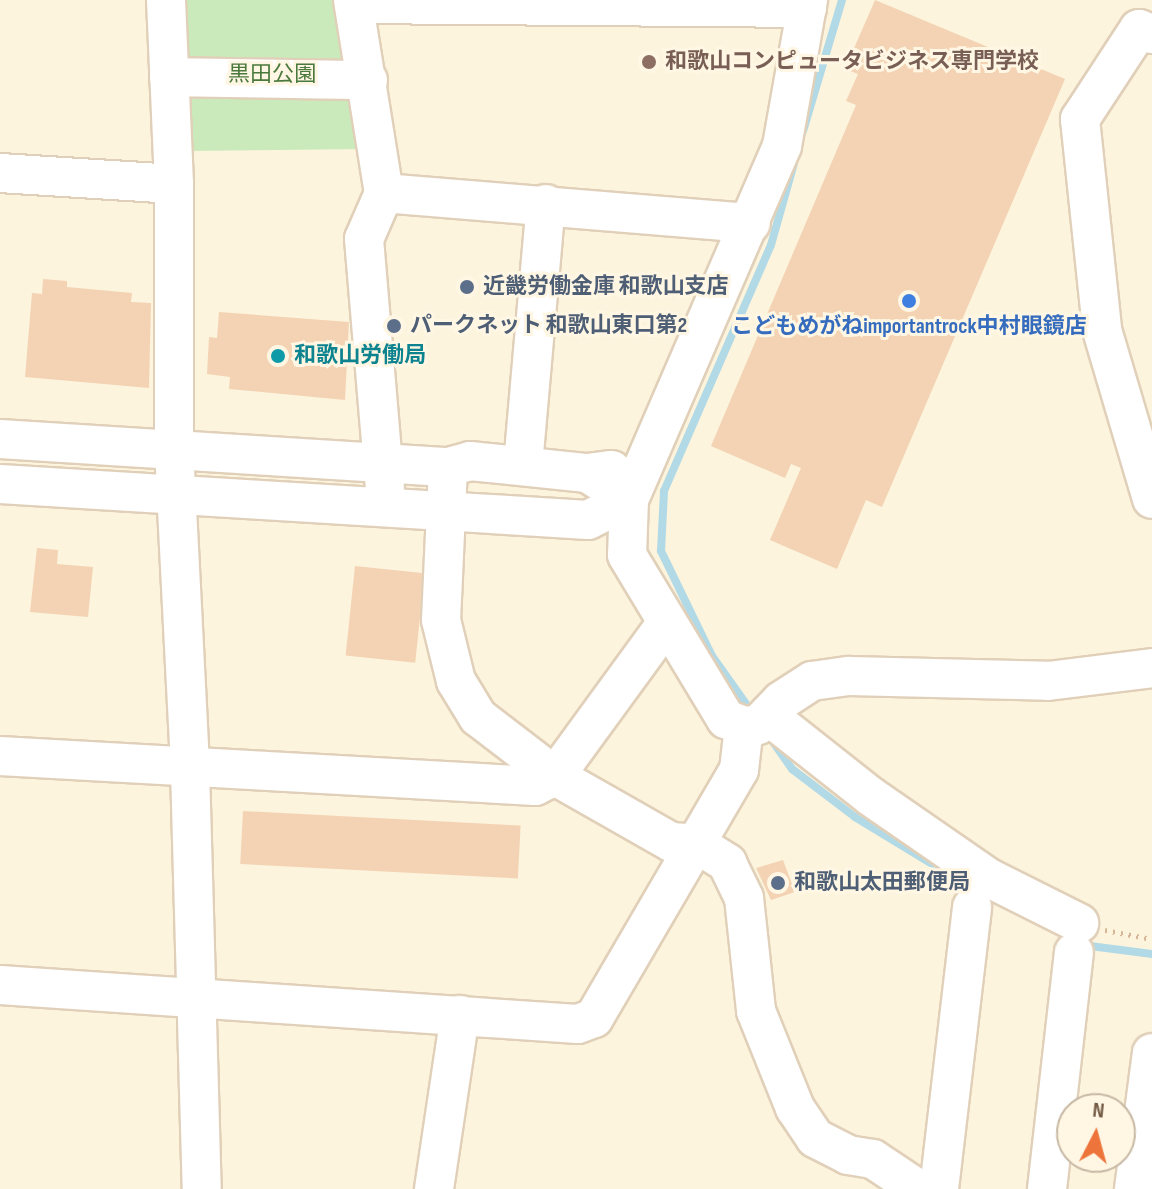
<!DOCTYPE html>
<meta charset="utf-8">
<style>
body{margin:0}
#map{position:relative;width:1152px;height:1189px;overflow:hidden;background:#fdf4dd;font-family:"Sofia Sans Condensed","Noto Sans JP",sans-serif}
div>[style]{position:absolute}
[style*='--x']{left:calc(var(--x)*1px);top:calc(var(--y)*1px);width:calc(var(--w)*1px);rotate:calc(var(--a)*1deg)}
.green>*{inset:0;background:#caeabc}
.stream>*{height:8px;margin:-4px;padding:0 4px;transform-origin:4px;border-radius:4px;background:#b2d9e6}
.building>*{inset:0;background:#f3d3b4;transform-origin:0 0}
.path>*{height:5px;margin-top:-2.5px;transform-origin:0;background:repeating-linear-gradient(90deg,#d7b798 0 2px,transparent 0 8px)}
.roads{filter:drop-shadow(2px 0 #e1d0b9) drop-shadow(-2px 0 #e1d0b9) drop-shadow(0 2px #e1d0b9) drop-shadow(0 -2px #e1d0b9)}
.minor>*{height:38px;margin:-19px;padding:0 19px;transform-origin:19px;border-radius:19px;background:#fff}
.dots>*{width:22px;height:22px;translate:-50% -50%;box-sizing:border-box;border:4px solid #fff7e4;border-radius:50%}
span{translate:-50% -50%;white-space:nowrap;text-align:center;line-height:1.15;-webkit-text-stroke:6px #fff7e4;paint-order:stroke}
.education-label{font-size:22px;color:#785e54;font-weight:700}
.left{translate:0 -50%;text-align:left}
.park-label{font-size:22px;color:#49793d}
.service-label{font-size:22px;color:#4e5e75;font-weight:700}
.shop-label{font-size:22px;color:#366cbe;font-weight:700}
.culture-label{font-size:22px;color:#0d838f;font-weight:700}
.north{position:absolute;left:1056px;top:1093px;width:80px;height:80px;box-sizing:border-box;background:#fff7e4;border:2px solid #c7b8a4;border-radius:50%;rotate:6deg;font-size:22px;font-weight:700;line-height:32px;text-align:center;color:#735a45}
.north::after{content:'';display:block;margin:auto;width:28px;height:36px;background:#ed753c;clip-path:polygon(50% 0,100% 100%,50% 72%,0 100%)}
</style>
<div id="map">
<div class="green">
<div style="clip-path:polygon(177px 0,337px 0,368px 149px,186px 151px)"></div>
</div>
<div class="stream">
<div style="--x:803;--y:131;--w:137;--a:-73.4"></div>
<div style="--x:754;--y:715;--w:72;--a:-125.4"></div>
<div style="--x:712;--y:656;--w:117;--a:-115.9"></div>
<div style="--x:661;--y:551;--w:60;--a:-87.1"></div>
<div style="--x:664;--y:491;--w:268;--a:-66.5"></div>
<div style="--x:771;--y:245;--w:85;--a:-74.3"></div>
<div style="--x:771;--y:739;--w:37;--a:55"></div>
<div style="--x:792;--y:769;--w:79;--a:37.3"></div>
<div style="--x:855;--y:817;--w:131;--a:31.3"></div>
<div style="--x:1082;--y:945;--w:71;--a:7.3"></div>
</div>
<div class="building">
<div style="clip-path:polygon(875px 0,1065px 79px,882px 507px,866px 500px,837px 569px,770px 540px,801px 468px,791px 464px,785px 478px,711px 446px,856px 105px,846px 101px,858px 74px,845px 69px)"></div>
<div style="clip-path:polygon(43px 279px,67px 281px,67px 287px,132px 293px,131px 302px,151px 303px,149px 388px,25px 377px,32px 293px,42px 294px)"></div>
<div style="clip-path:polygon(219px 312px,349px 322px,345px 400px,229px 389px,230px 377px,207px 374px,209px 337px,217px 338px)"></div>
<div style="clip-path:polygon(37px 548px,58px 550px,57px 564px,93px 567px,88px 617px,30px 612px)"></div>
<div style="left:355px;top:566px;width:70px;height:90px;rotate:6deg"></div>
<div style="left:243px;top:811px;width:278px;height:53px;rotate:3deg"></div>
<div style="clip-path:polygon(783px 860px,795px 892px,771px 900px,756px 868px)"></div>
</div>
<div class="path">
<div style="--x:1105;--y:930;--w:48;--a:10.8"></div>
</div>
<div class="roads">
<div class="minor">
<div style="--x:166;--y:0;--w:184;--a:87.5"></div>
<div style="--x:174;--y:184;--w:265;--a:90"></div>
<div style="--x:174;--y:449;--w:320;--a:87.1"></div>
<div style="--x:190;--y:769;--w:420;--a:88.4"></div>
<div style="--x:353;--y:0;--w:195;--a:80.9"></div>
<div style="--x:384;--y:193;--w:50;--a:113.5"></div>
<div style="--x:364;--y:239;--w:249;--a:85.2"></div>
<div style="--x:808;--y:0;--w:148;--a:100.1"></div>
<div style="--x:782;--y:146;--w:385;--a:113.4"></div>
<div style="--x:629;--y:499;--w:56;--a:92"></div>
<div style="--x:627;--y:555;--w:192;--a:58.9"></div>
<div style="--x:726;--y:719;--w:19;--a:21"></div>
<div style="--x:744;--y:726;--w:14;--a:-4"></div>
<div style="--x:758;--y:725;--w:33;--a:-46"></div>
<div style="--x:781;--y:701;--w:37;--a:-33"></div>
<div style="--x:812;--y:681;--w:37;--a:-8"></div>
<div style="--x:849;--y:676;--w:199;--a:1.4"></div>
<div style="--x:1048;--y:681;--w:105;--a:-7.1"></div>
<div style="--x:354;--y:4;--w:453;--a:0.5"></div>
<div style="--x:1152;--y:34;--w:14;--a:-159"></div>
<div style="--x:1139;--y:29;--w:108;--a:123.2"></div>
<div style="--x:1080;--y:119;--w:212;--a:84"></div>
<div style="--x:1102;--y:330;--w:176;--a:73.5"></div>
<div style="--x:169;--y:77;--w:199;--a:0.9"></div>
<div style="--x:0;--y:173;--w:174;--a:3.6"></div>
<div style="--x:384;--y:193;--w:368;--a:4.7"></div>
<div style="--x:0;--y:439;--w:449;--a:3.6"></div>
<div style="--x:448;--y:467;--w:23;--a:-15"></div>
<div style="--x:470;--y:461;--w:118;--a:5.9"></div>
<div style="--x:587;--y:473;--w:25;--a:-7"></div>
<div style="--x:523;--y:465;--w:262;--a:-85"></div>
<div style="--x:448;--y:467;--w:153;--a:92.6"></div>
<div style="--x:441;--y:620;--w:63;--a:76.2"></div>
<div style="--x:456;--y:681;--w:42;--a:58.6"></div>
<div style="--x:478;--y:717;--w:97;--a:37.5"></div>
<div style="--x:555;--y:776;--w:133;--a:29.6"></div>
<div style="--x:671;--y:842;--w:26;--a:4"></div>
<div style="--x:697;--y:844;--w:36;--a:32"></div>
<div style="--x:727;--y:863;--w:39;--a:64"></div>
<div style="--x:744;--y:898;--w:114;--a:83.9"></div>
<div style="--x:756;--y:1011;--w:105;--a:68.1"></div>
<div style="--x:795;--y:1108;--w:36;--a:56"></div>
<div style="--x:815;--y:1138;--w:37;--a:27"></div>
<div style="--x:848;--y:1155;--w:25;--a:9"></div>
<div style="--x:873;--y:1159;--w:54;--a:33.7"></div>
<div style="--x:0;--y:484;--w:589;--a:3.5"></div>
<div style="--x:588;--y:520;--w:46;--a:-27.1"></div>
<div style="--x:629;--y:499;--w:49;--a:-148.2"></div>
<div style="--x:770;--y:717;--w:127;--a:38.3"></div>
<div style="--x:870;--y:796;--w:145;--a:34.6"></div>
<div style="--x:989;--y:878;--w:101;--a:26.6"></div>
<div style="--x:0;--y:756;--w:536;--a:3.21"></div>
<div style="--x:535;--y:786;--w:22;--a:-27"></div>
<div style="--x:555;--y:776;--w:188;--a:-53.9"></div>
<div style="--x:0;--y:985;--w:579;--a:3.86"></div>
<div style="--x:578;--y:1024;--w:17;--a:-21"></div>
<div style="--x:594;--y:1018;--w:287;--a:-59.7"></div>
<div style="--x:739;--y:770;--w:44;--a:-83.5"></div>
<div style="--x:434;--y:1189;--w:176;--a:-81.5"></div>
<div style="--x:939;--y:1189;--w:284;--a:-83.3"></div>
<div style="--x:1047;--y:1189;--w:238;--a:-83.5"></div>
<div style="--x:1134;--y:1189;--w:137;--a:-82.5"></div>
</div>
</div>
<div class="dots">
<div style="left:649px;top:62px;background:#8d6e63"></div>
<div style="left:467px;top:287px;background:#5c6f8a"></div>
<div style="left:909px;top:301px;background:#3f7fe0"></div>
<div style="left:394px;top:326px;background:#5c6f8a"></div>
<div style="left:278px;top:356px;background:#0f9aa8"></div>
<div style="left:778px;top:883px;background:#5c6f8a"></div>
</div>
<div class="education-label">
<span class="left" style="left:665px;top:62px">和歌山コンピュータビジネス専門学校</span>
</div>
<div class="park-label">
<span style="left:272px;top:75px">黒田公園</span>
</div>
<div class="service-label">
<span class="left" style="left:483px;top:287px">近畿労働金庫 和歌山支店</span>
<span class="left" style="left:410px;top:326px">パークネット 和歌山東口第2</span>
<span class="left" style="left:794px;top:883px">和歌山太田郵便局</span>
</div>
<div class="shop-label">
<span style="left:909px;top:327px">こどもめがねimportantrock中村眼鏡店</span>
</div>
<div class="culture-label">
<span class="left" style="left:294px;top:356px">和歌山労働局</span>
</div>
<div class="north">N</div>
</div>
